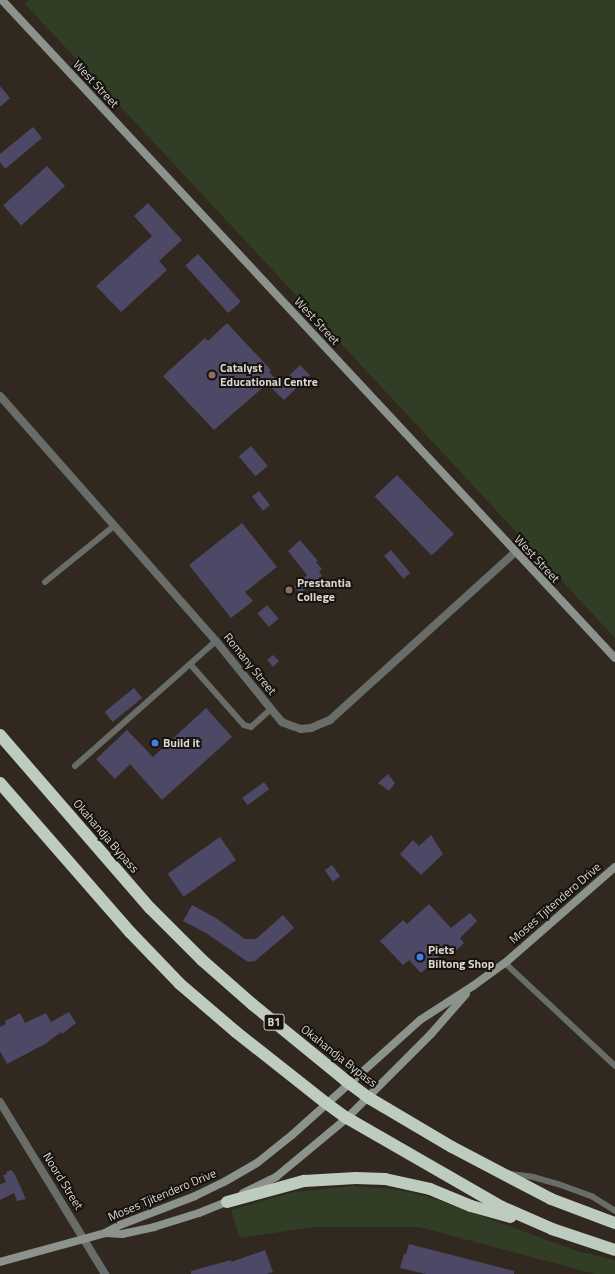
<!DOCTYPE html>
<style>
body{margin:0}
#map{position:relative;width:615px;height:1274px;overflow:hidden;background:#31291f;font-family:"Titillium Web",sans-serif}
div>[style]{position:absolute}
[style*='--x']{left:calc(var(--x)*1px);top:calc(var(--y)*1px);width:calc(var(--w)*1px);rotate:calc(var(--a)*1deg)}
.green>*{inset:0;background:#313d24}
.building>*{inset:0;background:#4c4865;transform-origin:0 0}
.lane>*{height:6px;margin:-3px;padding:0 3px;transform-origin:3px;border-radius:3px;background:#686d69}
.street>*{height:8px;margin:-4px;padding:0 4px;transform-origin:4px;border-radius:4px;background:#686d69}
.secondary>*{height:8px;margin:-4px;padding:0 4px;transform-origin:4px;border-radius:4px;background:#8b938c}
.highway>*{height:12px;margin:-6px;padding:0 6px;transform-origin:6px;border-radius:6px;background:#becbbf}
.dots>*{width:11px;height:11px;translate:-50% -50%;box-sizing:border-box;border:2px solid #16120e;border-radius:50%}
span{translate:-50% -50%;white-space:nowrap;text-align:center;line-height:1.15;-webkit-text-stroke:4px #16120e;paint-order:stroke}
.shield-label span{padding:1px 3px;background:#16120e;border:1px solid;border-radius:3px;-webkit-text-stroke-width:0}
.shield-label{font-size:11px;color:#d9d4ce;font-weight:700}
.street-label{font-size:12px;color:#d9d4ce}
.poi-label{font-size:12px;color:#d9d4ce;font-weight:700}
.left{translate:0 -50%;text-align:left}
</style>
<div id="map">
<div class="green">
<div style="clip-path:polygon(28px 0,615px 0,615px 638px,25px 4px)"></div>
<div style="clip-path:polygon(353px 1186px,394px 1189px,426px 1196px,577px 1251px,615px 1260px,615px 1274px,595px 1274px,419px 1227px,313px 1227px,240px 1238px,231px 1210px,294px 1192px)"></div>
</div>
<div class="building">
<div style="clip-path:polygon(0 86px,10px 98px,0 107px)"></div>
<div style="clip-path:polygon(33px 127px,42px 138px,5px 169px,0 162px,0 154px)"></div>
<div style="left:47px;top:166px;width:27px;height:59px;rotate:48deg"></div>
<div style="clip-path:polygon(148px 203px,182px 240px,159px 261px,167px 270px,121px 312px,96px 286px,152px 236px,134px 216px)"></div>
<div style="left:198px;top:254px;width:64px;height:17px;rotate:48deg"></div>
<div style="clip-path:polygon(227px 323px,271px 370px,269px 372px,281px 384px,300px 365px,310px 375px,284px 400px,267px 384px,214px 430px,163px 376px,205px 338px,208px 341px)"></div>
<div style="left:251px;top:446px;width:26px;height:16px;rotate:50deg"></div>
<div style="left:397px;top:475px;width:82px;height:31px;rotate:46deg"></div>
<div style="left:259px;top:491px;width:18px;height:9px;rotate:52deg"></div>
<div style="clip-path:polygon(242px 523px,277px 567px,245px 592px,253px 601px,231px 618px,189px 565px)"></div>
<div style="clip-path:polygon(300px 540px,318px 561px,316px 562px,322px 569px,319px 571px,322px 576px,301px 593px,294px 587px,307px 575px,288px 551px)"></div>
<div style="left:391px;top:550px;width:30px;height:9px;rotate:50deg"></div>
<div style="left:267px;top:605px;width:18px;height:13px;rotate:49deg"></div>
<div style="clip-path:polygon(273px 655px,279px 661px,273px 667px,267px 660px)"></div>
<div style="left:134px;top:688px;width:13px;height:38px;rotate:51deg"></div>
<div style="clip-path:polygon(206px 708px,232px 737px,162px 800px,130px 764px,115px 779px,96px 759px,127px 730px,153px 757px)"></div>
<div style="clip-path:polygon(388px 774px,395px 783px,389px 791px,378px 783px)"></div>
<div style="left:264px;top:782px;width:9px;height:27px;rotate:54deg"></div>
<div style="clip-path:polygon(431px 835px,443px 854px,421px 875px,400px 854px,413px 840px,419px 846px)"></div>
<div style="left:220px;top:837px;width:28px;height:64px;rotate:55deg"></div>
<div style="left:332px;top:865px;width:14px;height:9px;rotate:54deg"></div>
<div style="clip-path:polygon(429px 904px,451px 928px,470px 913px,477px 921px,460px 938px,464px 943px,457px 950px,452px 945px,421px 973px,409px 960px,403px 965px,380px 941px,403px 920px,407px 924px)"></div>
<div style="clip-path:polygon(192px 905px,216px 918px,245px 939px,256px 939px,283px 915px,294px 928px,255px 961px,248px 962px,206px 933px,183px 921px)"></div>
<div style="clip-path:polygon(69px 1012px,76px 1023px,62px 1034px,61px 1032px,45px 1044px,7px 1064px,0 1051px,0 1027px,6px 1024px,5px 1021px,20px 1013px,25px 1023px,46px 1013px,51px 1022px)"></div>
<div style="clip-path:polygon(11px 1170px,14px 1173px,26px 1199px,17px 1201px,14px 1193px,0 1200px,0 1184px,6px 1182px,3px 1175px,7px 1174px,6px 1172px)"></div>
<div style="clip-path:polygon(409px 1244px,514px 1271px,514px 1274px,426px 1274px,400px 1268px,404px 1254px,406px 1254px)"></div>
<div style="clip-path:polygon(265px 1250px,273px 1272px,266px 1274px,191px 1274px,191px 1271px,231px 1260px,231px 1262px)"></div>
</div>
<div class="lane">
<div style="--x:45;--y:582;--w:89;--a:-39.1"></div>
<div style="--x:190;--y:664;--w:81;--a:48.5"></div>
<div style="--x:244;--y:725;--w:7;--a:16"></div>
<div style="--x:251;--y:727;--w:27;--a:-42"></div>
<div style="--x:75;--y:766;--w:188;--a:-41.6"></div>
<div style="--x:505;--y:963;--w:151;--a:43.1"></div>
<div style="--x:510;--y:1174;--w:23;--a:7"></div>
<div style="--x:533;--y:1177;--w:26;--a:16"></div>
<div style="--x:558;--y:1184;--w:37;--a:20"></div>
<div style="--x:593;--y:1197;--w:26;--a:32"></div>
</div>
<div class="street">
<div style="--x:0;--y:396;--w:327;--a:48.6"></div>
<div style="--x:216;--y:641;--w:87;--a:51"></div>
<div style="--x:271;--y:709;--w:17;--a:50"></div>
<div style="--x:282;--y:722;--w:11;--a:22"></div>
<div style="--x:292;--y:726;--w:9;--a:18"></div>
<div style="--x:301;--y:729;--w:10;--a:-6"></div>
<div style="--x:311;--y:728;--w:21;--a:-23"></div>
<div style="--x:330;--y:720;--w:250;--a:-42.2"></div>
<div style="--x:0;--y:1102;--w:202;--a:58.6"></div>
</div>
<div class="secondary">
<div style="--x:2;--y:0;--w:899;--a:47.03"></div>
<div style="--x:243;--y:1193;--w:37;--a:-26"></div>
<div style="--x:276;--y:1177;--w:92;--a:-39.7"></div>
<div style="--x:347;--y:1118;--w:119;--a:-45"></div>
<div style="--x:431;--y:1034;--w:53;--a:-48.8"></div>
<div style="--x:106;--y:1233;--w:16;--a:4"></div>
<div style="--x:122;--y:1234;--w:33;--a:-12"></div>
<div style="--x:154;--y:1227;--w:47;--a:-17.3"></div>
<div style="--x:199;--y:1213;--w:35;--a:-22"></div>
<div style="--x:0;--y:1262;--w:109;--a:-15.4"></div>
<div style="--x:105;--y:1233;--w:17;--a:-28"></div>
<div style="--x:120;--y:1225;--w:80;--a:-21.1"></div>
<div style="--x:195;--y:1196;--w:32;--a:-26"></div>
<div style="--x:224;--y:1182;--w:38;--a:-30"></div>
<div style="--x:257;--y:1163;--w:45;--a:-38.7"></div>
<div style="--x:292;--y:1135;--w:172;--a:-41.9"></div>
<div style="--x:420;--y:1020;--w:63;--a:-32.7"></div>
<div style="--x:473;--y:986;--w:39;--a:-36"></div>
<div style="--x:505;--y:963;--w:146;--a:-41.1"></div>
</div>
<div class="highway">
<div style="--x:0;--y:735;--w:229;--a:49.1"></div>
<div style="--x:150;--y:908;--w:74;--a:45"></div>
<div style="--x:202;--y:960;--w:67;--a:41.3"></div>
<div style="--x:252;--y:1004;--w:125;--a:39.2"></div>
<div style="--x:349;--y:1083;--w:25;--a:37"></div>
<div style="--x:369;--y:1098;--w:96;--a:30.6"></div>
<div style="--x:452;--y:1147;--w:112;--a:27.7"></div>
<div style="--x:551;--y:1199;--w:68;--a:20.6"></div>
<div style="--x:0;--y:783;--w:198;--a:48.9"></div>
<div style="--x:130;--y:932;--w:72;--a:46.1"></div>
<div style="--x:180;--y:984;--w:74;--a:40.6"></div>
<div style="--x:236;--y:1032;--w:115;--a:38.3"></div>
<div style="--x:326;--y:1103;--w:26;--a:36"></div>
<div style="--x:347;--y:1118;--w:179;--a:29.9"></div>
<div style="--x:502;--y:1207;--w:55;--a:23.7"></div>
<div style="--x:552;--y:1229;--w:66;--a:18.4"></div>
<div style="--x:227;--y:1202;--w:80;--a:-15.3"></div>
<div style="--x:304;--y:1181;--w:52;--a:-3.3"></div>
<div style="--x:356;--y:1178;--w:29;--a:2"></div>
<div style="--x:385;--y:1179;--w:46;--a:12.5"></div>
<div style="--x:430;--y:1189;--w:44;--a:22.5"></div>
<div style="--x:471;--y:1206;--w:41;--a:15.4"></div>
</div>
<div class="dots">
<div style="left:212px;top:375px;background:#8d6e63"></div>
<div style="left:289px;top:590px;background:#8d6e63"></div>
<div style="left:155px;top:743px;background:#3f7fe0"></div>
<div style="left:420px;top:957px;background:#3f7fe0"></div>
</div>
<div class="shield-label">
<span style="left:274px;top:1022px">B1</span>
</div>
<div class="street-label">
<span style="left:96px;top:84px;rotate:47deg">West Street</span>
<span style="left:317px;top:321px;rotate:47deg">West Street</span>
<span style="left:537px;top:559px;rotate:47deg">West Street</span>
<span style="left:250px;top:664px;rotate:51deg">Romany Street</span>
<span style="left:106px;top:836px;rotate:49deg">Okahandja Bypass</span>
<span style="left:555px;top:903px;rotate:-41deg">Moses Tjitendero Drive</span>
<span style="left:339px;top:1056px;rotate:38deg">Okahandja Bypass</span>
<span style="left:63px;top:1181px;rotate:58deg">Noord Street</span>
<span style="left:162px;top:1195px;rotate:-23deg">Moses Tjitendero Drive</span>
</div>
<div class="poi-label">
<span class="left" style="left:220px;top:375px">Catalyst<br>Educational Centre</span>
<span class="left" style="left:297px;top:590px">Prestantia<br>College</span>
<span class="left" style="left:163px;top:743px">Build it</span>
<span class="left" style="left:428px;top:957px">Piets<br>Biltong Shop</span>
</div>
</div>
